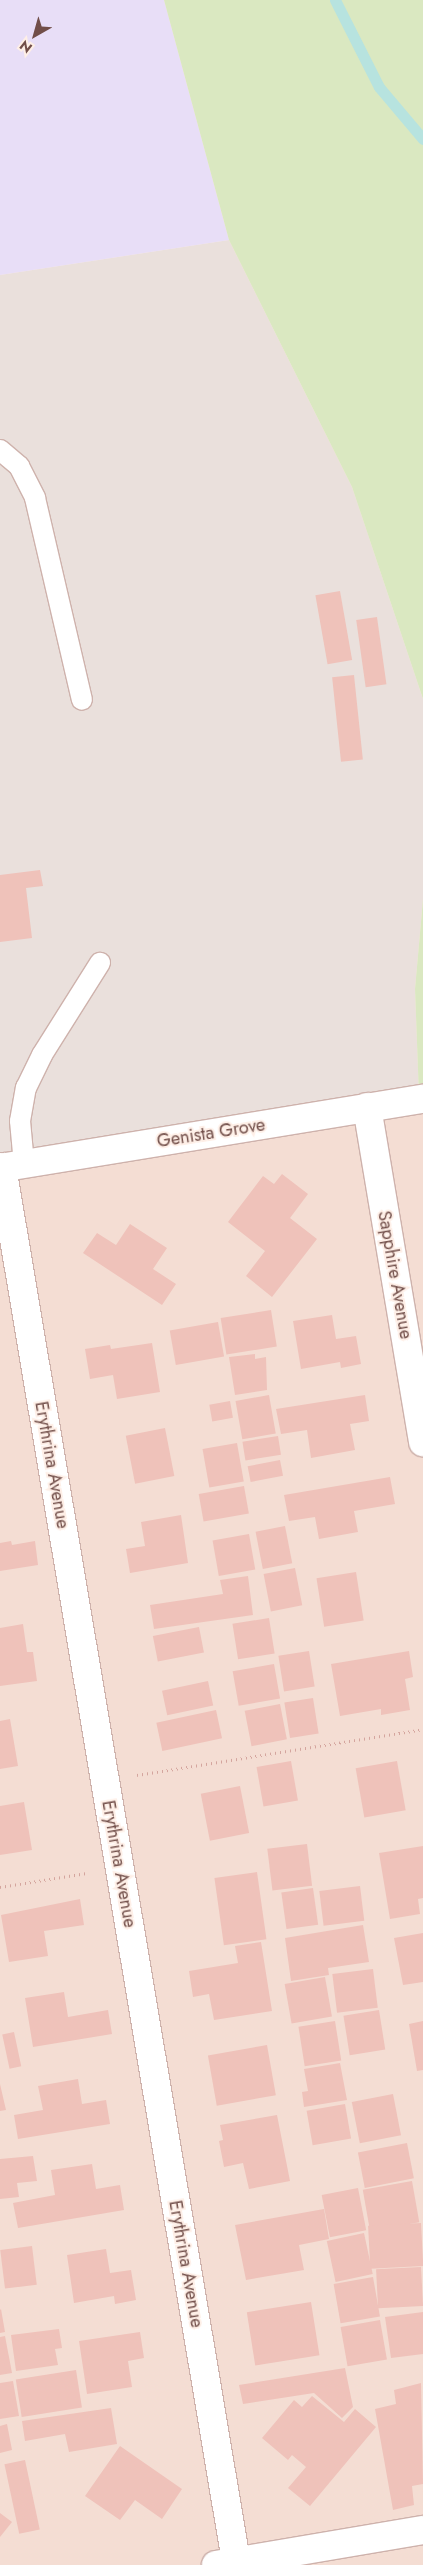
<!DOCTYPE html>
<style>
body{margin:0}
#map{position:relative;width:423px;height:2565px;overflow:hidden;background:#fbebe1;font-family:Jost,sans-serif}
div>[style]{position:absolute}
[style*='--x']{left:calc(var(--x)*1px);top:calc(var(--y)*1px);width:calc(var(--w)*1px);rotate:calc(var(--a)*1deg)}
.residential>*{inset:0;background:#f4ddd3;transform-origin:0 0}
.industrial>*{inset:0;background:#eae0dc}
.education>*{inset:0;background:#e8def7}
.green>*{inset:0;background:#dae8c1}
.stream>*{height:11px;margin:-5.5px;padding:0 5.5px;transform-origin:5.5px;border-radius:5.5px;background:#b7e3df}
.building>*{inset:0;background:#efc2ba;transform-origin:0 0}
.path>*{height:3px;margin-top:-1.5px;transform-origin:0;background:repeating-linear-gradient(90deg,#d4a59e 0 1px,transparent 0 5px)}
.roads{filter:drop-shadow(1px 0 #ceb2ac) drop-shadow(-1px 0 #ceb2ac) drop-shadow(0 1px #ceb2ac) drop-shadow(0 -1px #ceb2ac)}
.service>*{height:20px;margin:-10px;padding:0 10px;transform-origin:10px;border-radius:10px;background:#fff}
.minor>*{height:28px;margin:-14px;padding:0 14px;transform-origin:14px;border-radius:14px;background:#fff}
span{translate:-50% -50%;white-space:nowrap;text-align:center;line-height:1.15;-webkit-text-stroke:4px #feefe7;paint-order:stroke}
.street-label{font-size:18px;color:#714e49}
.north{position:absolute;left:10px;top:10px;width:50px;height:50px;-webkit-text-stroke:4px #feefe7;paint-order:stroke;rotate:218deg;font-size:14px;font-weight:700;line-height:20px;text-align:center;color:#714e49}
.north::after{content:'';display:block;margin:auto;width:18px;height:22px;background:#714e49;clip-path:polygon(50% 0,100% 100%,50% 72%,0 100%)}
</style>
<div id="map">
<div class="residential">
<div style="left:423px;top:1096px;width:1469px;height:429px;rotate:90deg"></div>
</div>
<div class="industrial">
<div style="clip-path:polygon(229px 240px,352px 487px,423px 699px,423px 899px,415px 989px,419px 1097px,0 1165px,0 275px)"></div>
</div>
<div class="education">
<div style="clip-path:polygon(0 0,164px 0,229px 240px,0 275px)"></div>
</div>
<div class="green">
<div style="clip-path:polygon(164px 0,423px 0,423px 699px,352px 487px,229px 240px)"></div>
<div style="clip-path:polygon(423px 899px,423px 1096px,419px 1097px,415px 989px)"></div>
</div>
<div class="stream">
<div style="--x:335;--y:0;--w:97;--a:63.2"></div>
<div style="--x:379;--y:87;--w:68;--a:49.8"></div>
</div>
<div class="building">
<div style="left:340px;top:591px;width:70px;height:25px;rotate:80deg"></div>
<div style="left:377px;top:617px;width:68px;height:21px;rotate:82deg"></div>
<div style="left:354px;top:675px;width:85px;height:22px;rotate:84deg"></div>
<div style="clip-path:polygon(40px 870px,43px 886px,26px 888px,32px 938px,0 942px,0 875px)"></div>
<div style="clip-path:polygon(282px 1174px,308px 1194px,290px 1218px,317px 1239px,272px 1297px,246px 1276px,265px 1251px,228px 1222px,263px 1176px,274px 1184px)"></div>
<div style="clip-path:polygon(130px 1224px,167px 1248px,153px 1269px,176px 1284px,162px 1305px,83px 1253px,97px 1233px,116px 1245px)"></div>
<div style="left:271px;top:1310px;width:37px;height:51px;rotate:81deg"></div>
<div style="clip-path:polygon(332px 1315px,336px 1339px,356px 1336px,361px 1364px,341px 1368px,340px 1362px,301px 1369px,293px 1321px)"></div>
<div style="left:218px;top:1322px;width:35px;height:49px;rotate:80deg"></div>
<div style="clip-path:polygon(152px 1343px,160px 1392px,117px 1399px,113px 1375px,90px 1379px,85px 1349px,110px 1345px,111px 1349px)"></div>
<div style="clip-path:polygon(255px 1354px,255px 1359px,266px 1357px,267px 1390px,235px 1395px,229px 1357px)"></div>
<div style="left:269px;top:1395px;width:39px;height:34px;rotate:80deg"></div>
<div style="clip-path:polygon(365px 1395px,369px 1421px,350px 1424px,355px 1450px,311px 1458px,307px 1430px,281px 1434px,276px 1409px)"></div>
<div style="left:230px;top:1401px;width:17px;height:21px;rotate:80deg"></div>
<div style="left:165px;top:1428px;width:49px;height:40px;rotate:79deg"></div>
<div style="left:278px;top:1436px;width:19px;height:36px;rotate:81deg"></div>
<div style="left:237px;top:1443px;width:39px;height:35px;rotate:80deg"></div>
<div style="left:280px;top:1460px;width:16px;height:33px;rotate:79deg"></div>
<div style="clip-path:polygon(390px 1477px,395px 1504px,354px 1511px,358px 1532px,319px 1539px,315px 1517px,289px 1521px,284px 1495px)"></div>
<div style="left:244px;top:1486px;width:28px;height:46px;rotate:80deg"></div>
<div style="clip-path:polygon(181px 1515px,188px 1563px,130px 1573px,126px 1549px,145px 1546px,141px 1522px)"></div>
<div style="left:285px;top:1526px;width:38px;height:30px;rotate:79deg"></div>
<div style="left:249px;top:1534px;width:36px;height:37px;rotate:80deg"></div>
<div style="clip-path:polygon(11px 1541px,12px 1545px,35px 1541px,38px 1565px,0 1571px,0 1543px)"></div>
<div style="left:295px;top:1568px;width:38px;height:32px;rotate:79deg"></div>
<div style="left:356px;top:1572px;width:49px;height:40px;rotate:81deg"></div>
<div style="clip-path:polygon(248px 1576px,253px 1615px,154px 1629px,150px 1605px,223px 1594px,220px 1580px)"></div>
<div style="left:269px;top:1618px;width:36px;height:37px;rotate:81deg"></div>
<div style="clip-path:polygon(23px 1624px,27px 1652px,33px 1652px,37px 1681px,0 1686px,0 1628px)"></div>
<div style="left:199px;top:1627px;width:26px;height:47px;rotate:79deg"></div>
<div style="left:309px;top:1651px;width:36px;height:31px;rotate:81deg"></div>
<div style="clip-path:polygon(409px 1651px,413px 1677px,405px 1679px,410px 1710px,381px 1715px,381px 1709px,340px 1716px,331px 1664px)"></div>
<div style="left:274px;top:1664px;width:35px;height:42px;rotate:80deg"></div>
<div style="left:208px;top:1681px;width:25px;height:47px;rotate:78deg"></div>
<div style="left:313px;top:1698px;width:36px;height:29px;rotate:81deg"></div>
<div style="left:280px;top:1704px;width:36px;height:36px;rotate:79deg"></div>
<div style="left:216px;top:1710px;width:29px;height:61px;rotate:78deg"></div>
<div style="clip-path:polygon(10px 1719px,18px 1766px,0 1769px,0 1721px)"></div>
<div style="left:291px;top:1761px;width:40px;height:35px;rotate:80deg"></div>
<div style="left:397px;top:1761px;width:50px;height:42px;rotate:80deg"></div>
<div style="left:240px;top:1786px;width:48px;height:40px;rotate:79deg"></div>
<div style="clip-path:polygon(24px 1802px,32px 1850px,0 1855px,0 1806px)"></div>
<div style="left:307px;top:1844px;width:42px;height:40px;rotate:83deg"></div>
<div style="clip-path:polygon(423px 1846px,423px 1898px,418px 1899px,420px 1914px,390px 1919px,379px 1853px)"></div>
<div style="left:257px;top:1872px;width:68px;height:43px;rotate:82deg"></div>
<div style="left:360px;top:1886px;width:35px;height:41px;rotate:83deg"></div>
<div style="left:313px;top:1888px;width:37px;height:32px;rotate:82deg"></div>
<div style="clip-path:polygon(80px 1899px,84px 1925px,44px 1931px,48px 1956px,9px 1962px,1px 1915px)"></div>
<div style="clip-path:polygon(363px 1925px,369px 1962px,328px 1968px,329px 1975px,291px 1981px,285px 1938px)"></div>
<div style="clip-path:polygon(423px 1933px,423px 1982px,403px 1985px,394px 1938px)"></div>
<div style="clip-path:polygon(261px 1942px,272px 2011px,214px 2020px,209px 1994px,193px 1997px,189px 1971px,238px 1963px,235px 1946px)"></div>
<div style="left:373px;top:1969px;width:39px;height:41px;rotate:83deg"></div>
<div style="left:325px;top:1977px;width:40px;height:41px;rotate:80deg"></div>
<div style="clip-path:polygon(64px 1992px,68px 2017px,108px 2010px,112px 2034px,33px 2047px,25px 1998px)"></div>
<div style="left:379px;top:2010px;width:40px;height:36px;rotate:81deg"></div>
<div style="left:335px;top:2021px;width:40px;height:37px;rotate:81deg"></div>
<div style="clip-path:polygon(423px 2021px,423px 2070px,417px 2071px,409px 2024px)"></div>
<div style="left:14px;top:2032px;width:35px;height:12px;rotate:78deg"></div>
<div style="left:267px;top:2045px;width:51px;height:60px;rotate:80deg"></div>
<div style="clip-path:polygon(340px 2063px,347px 2100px,304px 2107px,302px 2092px,308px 2091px,304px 2069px)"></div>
<div style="clip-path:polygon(78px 2079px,82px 2104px,106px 2100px,110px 2124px,18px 2139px,14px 2115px,43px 2110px,38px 2086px)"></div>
<div style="clip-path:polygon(0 2084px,6px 2110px,0 2111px)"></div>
<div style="left:393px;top:2094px;width:42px;height:42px;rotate:79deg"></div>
<div style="left:345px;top:2104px;width:35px;height:39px;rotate:80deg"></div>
<div style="clip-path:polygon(277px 2115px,290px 2181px,249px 2189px,243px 2163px,224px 2167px,219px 2141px,223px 2140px,220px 2125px)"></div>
<div style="left:407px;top:2143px;width:36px;height:50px;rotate:79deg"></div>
<div style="clip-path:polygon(33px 2156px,37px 2181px,17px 2183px,19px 2197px,0 2199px,0 2159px)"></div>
<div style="clip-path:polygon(92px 2164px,96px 2189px,120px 2185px,124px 2210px,18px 2228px,13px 2203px,55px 2195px,51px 2170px)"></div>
<div style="left:412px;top:2181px;width:42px;height:50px;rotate:80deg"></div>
<div style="left:358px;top:2188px;width:43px;height:37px;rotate:79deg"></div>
<div style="clip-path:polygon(324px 2209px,329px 2239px,299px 2245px,304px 2270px,246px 2280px,235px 2225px)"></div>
<div style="left:421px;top:2223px;width:43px;height:53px;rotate:87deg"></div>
<div style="left:364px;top:2233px;width:42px;height:38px;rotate:78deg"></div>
<div style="left:32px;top:2246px;width:39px;height:32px;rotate:83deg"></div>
<div style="clip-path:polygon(106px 2249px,110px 2273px,131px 2270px,136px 2300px,115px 2304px,114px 2296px,74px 2303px,67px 2255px)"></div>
<div style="left:421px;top:2267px;width:39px;height:45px;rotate:87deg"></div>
<div style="left:373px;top:2277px;width:40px;height:40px;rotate:80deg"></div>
<div style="left:311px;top:2302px;width:54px;height:65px;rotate:81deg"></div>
<div style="clip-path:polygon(1px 2309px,5px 2332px,0 2333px,0 2310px)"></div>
<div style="clip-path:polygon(423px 2312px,423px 2354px,391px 2358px,385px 2317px)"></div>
<div style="left:380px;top:2320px;width:40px;height:40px;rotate:80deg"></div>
<div style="clip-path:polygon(59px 2329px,62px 2348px,55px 2349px,58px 2365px,16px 2371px,11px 2335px)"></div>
<div style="clip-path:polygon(140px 2332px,144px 2358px,128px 2361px,132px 2387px,87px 2394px,79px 2341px)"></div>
<div style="clip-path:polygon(5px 2336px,12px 2373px,0 2375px,0 2337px)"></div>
<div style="clip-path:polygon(345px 2368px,353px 2407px,342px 2418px,314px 2393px,243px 2404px,239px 2385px)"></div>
<div style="left:76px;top:2370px;width:38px;height:61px;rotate:81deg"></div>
<div style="clip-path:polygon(13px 2381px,19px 2416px,0 2419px,0 2383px)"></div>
<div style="clip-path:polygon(421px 2383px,423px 2484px,412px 2486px,414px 2505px,393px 2510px,375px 2409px,396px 2404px,394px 2390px)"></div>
<div style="clip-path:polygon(312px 2396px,344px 2422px,355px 2409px,376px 2427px,310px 2506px,288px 2488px,306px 2467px,292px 2455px,288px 2460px,262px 2438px,294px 2400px,302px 2407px)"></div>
<div style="clip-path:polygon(111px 2408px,117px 2444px,69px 2452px,65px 2434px,25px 2441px,22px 2421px)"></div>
<div style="clip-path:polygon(7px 2424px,12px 2450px,0 2453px,0 2426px)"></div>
<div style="clip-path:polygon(120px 2446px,182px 2489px,162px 2519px,135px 2500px,120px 2520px,85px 2496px)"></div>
<div style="left:25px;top:2460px;width:71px;height:21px;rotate:78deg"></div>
<div style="clip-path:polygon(0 2513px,12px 2522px,0 2537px)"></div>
</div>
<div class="path">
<div style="--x:137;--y:1775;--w:290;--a:-9.1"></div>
<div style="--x:0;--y:1887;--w:88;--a:-9.1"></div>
</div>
<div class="roads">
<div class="service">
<div style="--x:0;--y:450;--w:25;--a:40"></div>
<div style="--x:19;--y:466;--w:36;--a:63"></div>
<div style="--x:35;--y:498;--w:207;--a:76.9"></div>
<div style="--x:24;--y:1164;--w:43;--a:-95.3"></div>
<div style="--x:20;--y:1121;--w:34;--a:-80"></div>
<div style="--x:26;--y:1088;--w:37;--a:-64"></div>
<div style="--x:42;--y:1055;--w:109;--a:-57.8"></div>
</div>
<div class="minor">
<div style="--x:367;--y:1107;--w:340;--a:80.5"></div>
<div style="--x:2;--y:1167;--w:1414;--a:80.47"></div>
<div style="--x:0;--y:1168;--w:429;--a:-9.3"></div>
<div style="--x:216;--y:2565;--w:210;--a:-9.6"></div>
</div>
</div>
<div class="street-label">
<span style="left:211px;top:1133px;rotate:-9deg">Genista Grove</span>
<span style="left:395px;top:1275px;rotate:80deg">Sapphire Avenue</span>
<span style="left:52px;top:1465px;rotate:80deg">Erythrina Avenue</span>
<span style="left:119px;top:1864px;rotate:80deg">Erythrina Avenue</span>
<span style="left:186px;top:2264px;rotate:80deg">Erythrina Avenue</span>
</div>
<div class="north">N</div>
</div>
